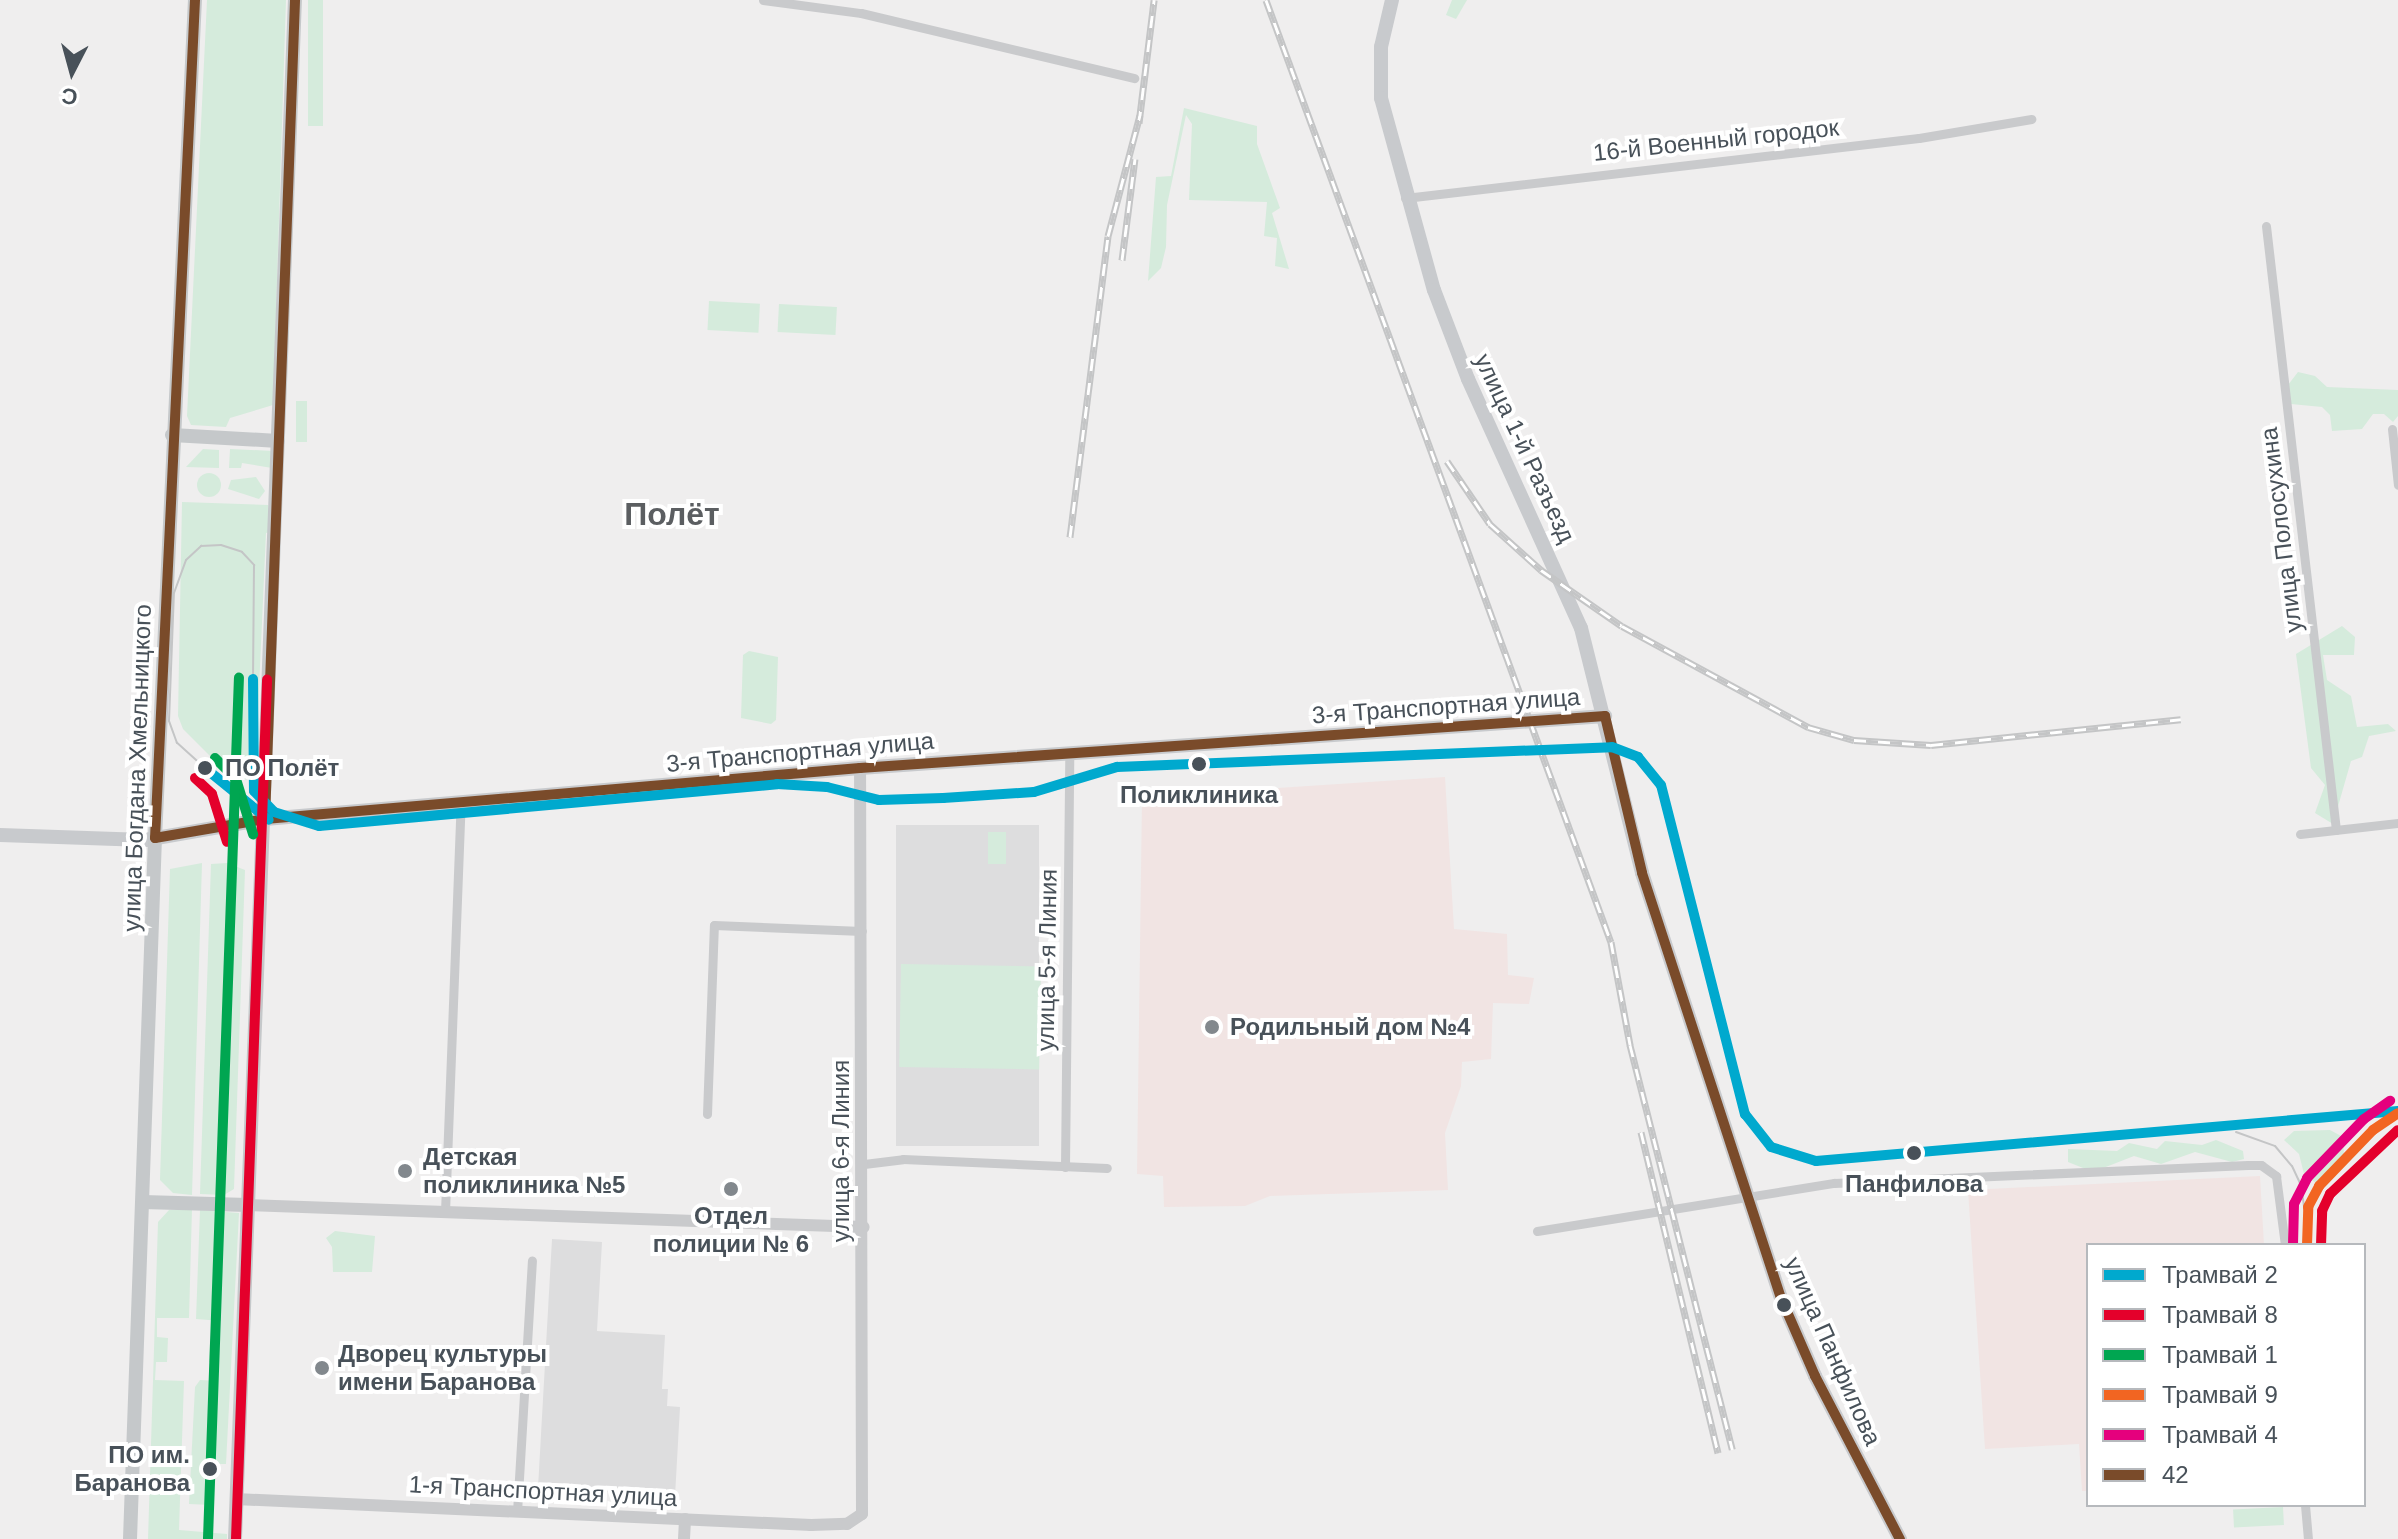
<!DOCTYPE html>
<meta charset="utf-8">
<style>
body{margin:0}
#map{position:relative;width:2398px;height:1539px;overflow:hidden;background:#efeeee;font-family:Arial,sans-serif}
div>[style]{position:absolute}
[style*='--x']{left:calc(var(--x)*1px);top:calc(var(--y)*1px);width:calc(var(--w)*1px);rotate:calc(var(--a)*1deg)}
.education>*{inset:0;background:#ddddde;transform-origin:0 0}
.medical>*{inset:0;background:#f1e4e3}
.green>*{inset:0;background:#d5ebdc;transform-origin:0 0}
.round{border-radius:50%}
.minor>*{height:9px;margin:-4.5px;padding:0 4.5px;transform-origin:4.5px;border-radius:4.5px;background:#c9cacc}
.tertiary>*{height:12px;margin:-6px;padding:0 6px;transform-origin:6px;border-radius:6px;background:#c9cacc}
.secondary>*{height:14px;margin:-7px;padding:0 7px;transform-origin:7px;border-radius:7px;background:#c8cacd}
.primary>*{height:14px;margin:-7px;padding:0 7px;transform-origin:7px;border-radius:7px;background:#c5c8ca}
.tram>*{height:2px;margin:-1px;padding:0 1px;transform-origin:1px;border-radius:1px;background:#c4c5c6}
.rail>*{height:7px;margin-top:-3.5px;transform-origin:0;background:repeating-linear-gradient(90deg,#fff 0 12px,#c4c5c6 0 24px);box-sizing:border-box;border-block:2px solid #c4c5c6}
.bus-1>*{height:10px;margin:-5px;padding:0 5px;transform-origin:5px;border-radius:5px;background:#7a4b2a}
.tram-1>*{height:10px;margin:-5px;padding:0 5px;transform-origin:5px;border-radius:5px;background:#00a9ce}
.tram-2>*{height:10px;margin:-5px;padding:0 5px;transform-origin:5px;border-radius:5px;background:#e4002b}
.tram-3>*{height:10px;margin:-5px;padding:0 5px;transform-origin:5px;border-radius:5px;background:#00a651}
.tram-4>*{height:10px;margin:-5px;padding:0 5px;transform-origin:5px;border-radius:5px;background:#f26522}
.tram-5>*{height:10px;margin:-5px;padding:0 5px;transform-origin:5px;border-radius:5px;background:#e5007d}
.dots>*{width:22px;height:22px;translate:-50% -50%;box-sizing:border-box;border:4px solid #fff;border-radius:50%}
span{translate:-50% -50%;white-space:nowrap;text-align:center;line-height:1.15;-webkit-text-stroke:8px #fff;paint-order:stroke}
.street-label{font-size:24px;color:#485159}
.stop-label{font-size:24px;color:#485159;font-weight:700}
.left{translate:0 -50%;text-align:left}
.right{translate:-100% -50%;text-align:right}
.poi-label{font-size:24px;color:#485159;font-weight:700}
.district-label{font-size:32px;color:#5b5e61;font-weight:700}
.legend{position:absolute;left:2086px;top:1243px;width:280px;height:264px;box-sizing:border-box;background:#fff;border:2px solid #b6b9bd;margin:0;padding:10px 14px;list-style:none;font-size:24px;color:#485159}
.legend li{display:flex;align-items:center;gap:16px;height:40px}
.legend b{width:40px;border:2px solid #b6b9bd}
.north{position:absolute;left:32px;top:32px;width:80px;height:80px;-webkit-text-stroke:6px #fff;paint-order:stroke;rotate:186deg;font-size:22px;font-weight:700;line-height:32px;text-align:center;color:#485159}
.north::after{content:'';display:block;margin:auto;width:28px;height:36px;background:#485159;clip-path:polygon(50% 0,100% 100%,50% 72%,0 100%)}
</style>
<div id="map">
<div class="education">
<div style="left:1039px;top:825px;width:321px;height:143px;rotate:90deg"></div>
<div style="clip-path:polygon(552px 1239px,602px 1242px,597px 1331px,665px 1335px,662px 1389px,668px 1389px,667px 1406px,680px 1407px,675px 1496px,538px 1488px)"></div>
</div>
<div class="medical">
<div style="clip-path:polygon(1445px 777px,1454px 929px,1507px 934px,1508px 975px,1534px 978px,1529px 1004px,1493px 1003px,1491px 1059px,1462px 1062px,1461px 1086px,1445px 1133px,1448px 1190px,1270px 1196px,1245px 1206px,1164px 1207px,1163px 1176px,1137px 1174px,1142px 797px)"></div>
<div style="clip-path:polygon(2260px 1176px,2264px 1245px,2088px 1245px,2088px 1491px,2082px 1491px,2079px 1444px,1985px 1449px,1968px 1190px)"></div>
</div>
<div class="green">
<div style="clip-path:polygon(207px 0,286px 0,273px 405px,230px 418px,226px 427px,191px 425px,187px 416px)"></div>
<div style="left:308px;top:0;width:15px;height:126px"></div>
<div style="clip-path:polygon(1452px 0,1467px 0,1456px 19px,1446px 15px)"></div>
<div style="clip-path:polygon(1184px 108px,1257px 126px,1257px 144px,1280px 208px,1272px 213px,1289px 269px,1275px 266px,1277px 238px,1264px 236px,1267px 202px,1189px 200px,1192px 124px,1186px 115px,1167px 205px,1166px 247px,1161px 268px,1148px 281px,1156px 177px,1171px 176px)"></div>
<div style="left:709px;top:301px;width:51px;height:29px;rotate:3deg"></div>
<div style="left:779px;top:304px;width:58px;height:28px;rotate:3deg"></div>
<div style="clip-path:polygon(2298px 372px,2315px 376px,2327px 387px,2398px 390px,2398px 416px,2393px 422px,2384px 414px,2373px 414px,2362px 429px,2332px 431px,2330px 415px,2322px 407px,2291px 404px,2288px 385px)"></div>
<div style="left:296px;top:401px;width:11px;height:41px"></div>
<div style="clip-path:polygon(203px 449px,219px 450px,219px 468px,186px 467px)"></div>
<div style="clip-path:polygon(230px 449px,273px 451px,272px 468px,242px 463px,241px 468px,229px 468px)"></div>
<div class="round" style="left:197px;top:473px;width:24px;height:24px"></div>
<div style="clip-path:polygon(256px 477px,265px 491px,259px 499px,228px 489px,231px 480px)"></div>
<div style="clip-path:polygon(182px 502px,268px 505px,271px 532px,266px 533px,255px 778px,235px 781px,183px 729px,178px 716px)"></div>
<div style="clip-path:polygon(2342px 626px,2355px 637px,2354px 655px,2323px 655px,2327px 680px,2351px 696px,2357px 727px,2388px 724px,2396px 731px,2369px 736px,2362px 757px,2351px 761px,2333px 824px,2315px 813px,2325px 785px,2311px 768px,2296px 654px)"></div>
<div style="clip-path:polygon(749px 651px,778px 657px,776px 720px,771px 724px,741px 718px,743px 655px)"></div>
<div style="left:988px;top:832px;width:18px;height:32px"></div>
<div style="clip-path:polygon(202px 863px,192px 1195px,173px 1193px,160px 1180px,170px 869px)"></div>
<div style="clip-path:polygon(227px 863px,245px 870px,234px 1189px,224px 1195px,200px 1194px,211px 864px)"></div>
<div style="left:901px;top:964px;width:140px;height:103px;rotate:1deg"></div>
<div style="clip-path:polygon(2330px 1130px,2343px 1137px,2344px 1155px,2317px 1184px,2304px 1174px,2299px 1154px,2284px 1140px,2294px 1131px)"></div>
<div style="clip-path:polygon(2216px 1140px,2243px 1151px,2244px 1159px,2232px 1162px,2195px 1152px,2161px 1164px,2134px 1156px,2093px 1172px,2068px 1162px,2068px 1149px,2117px 1151px,2129px 1143px,2157px 1149px,2165px 1141px,2202px 1145px)"></div>
<div style="clip-path:polygon(192px 1209px,189px 1318px,157px 1318px,157px 1337px,168px 1338px,167px 1362px,156px 1362px,155px 1380px,184px 1381px,179px 1530px,227px 1534px,227px 1539px,148px 1539px,158px 1222px,169px 1210px)"></div>
<div style="clip-path:polygon(200px 1210px,239px 1213px,226px 1464px,213px 1464px,211px 1505px,189px 1504px,195px 1387px,200px 1380px,218px 1381px,219px 1363px,209px 1362px,210px 1339px,220px 1339px,221px 1321px,196px 1319px)"></div>
<div style="clip-path:polygon(335px 1231px,375px 1236px,372px 1272px,333px 1272px,332px 1247px,326px 1238px)"></div>
<div style="left:2283px;top:1507px;width:18px;height:50px;rotate:87deg"></div>
</div>
<div class="minor">
<div style="--x:763;--y:0;--w:99;--a:7.6"></div>
<div style="--x:861;--y:13;--w:281;--a:13.4"></div>
<div style="--x:1405;--y:198;--w:517;--a:-6.66"></div>
<div style="--x:1919;--y:138;--w:114;--a:-9.6"></div>
<div style="--x:2266;--y:226;--w:608;--a:83.39"></div>
<div style="--x:2392;--y:429;--w:56;--a:83.9"></div>
<div style="--x:2300;--y:834;--w:99;--a:-6.4"></div>
<div style="--x:707;--y:1114;--w:189;--a:-87.9"></div>
<div style="--x:714;--y:925;--w:148;--a:2.3"></div>
<div style="--x:864;--y:1164;--w:39;--a:-7"></div>
<div style="--x:903;--y:1159;--w:204;--a:2.5"></div>
<div style="--x:1065;--y:1167;--w:413;--a:-89.4"></div>
<div style="--x:445;--y:1212;--w:410;--a:-87.8"></div>
<div style="--x:1537;--y:1231;--w:301;--a:-9.2"></div>
<div style="--x:1834;--y:1183;--w:414;--a:-2.5"></div>
<div style="--x:2248;--y:1165;--w:13;--a:0"></div>
<div style="--x:2261;--y:1165;--w:19;--a:36"></div>
<div style="--x:2276;--y:1176;--w:70;--a:82.6"></div>
<div style="--x:2305;--y:1505;--w:34;--a:85"></div>
<div style="--x:517;--y:1512;--w:252;--a:-86.6"></div>
</div>
<div class="tertiary">
<div style="--x:248;--y:1205;--w:616;--a:2.05"></div>
<div style="--x:236;--y:1499;--w:576;--a:2.59"></div>
<div style="--x:811;--y:1525;--w:36;--a:-2"></div>
<div style="--x:847;--y:1524;--w:18;--a:-34"></div>
<div style="--x:862;--y:1514;--w:746;--a:-90.15"></div>
<div style="--x:684;--y:1539;--w:20;--a:-87"></div>
</div>
<div class="secondary">
<div style="--x:1392;--y:0;--w:48;--a:103.2"></div>
<div style="--x:1381;--y:47;--w:51;--a:90"></div>
<div style="--x:1381;--y:98;--w:199;--a:74.6"></div>
<div style="--x:1434;--y:290;--w:95;--a:69.1"></div>
<div style="--x:1468;--y:379;--w:273;--a:65.6"></div>
<div style="--x:1581;--y:628;--w:252;--a:76"></div>
<div style="--x:1642;--y:873;--w:447;--a:71.9"></div>
<div style="--x:1781;--y:1298;--w:85;--a:66.4"></div>
<div style="--x:1815;--y:1376;--w:184;--a:62.5"></div>
<div style="--x:0;--y:835;--w:145;--a:2"></div>
<div style="--x:145;--y:840;--w:122;--a:-9.9"></div>
<div style="--x:265;--y:819;--w:597;--a:-4.9"></div>
<div style="--x:860;--y:768;--w:747;--a:-3.99"></div>
</div>
<div class="primary">
<div style="--x:172;--y:435;--w:106;--a:3.2"></div>
<div style="--x:143;--y:1202;--w:105;--a:1.6"></div>
<div style="--x:130;--y:1539;--w:701;--a:-87.96"></div>
<div style="--x:155;--y:838;--w:839;--a:-87.27"></div>
<div style="--x:235;--y:1539;--w:1540;--a:-87.77"></div>
</div>
<div class="tram">
<div style="--x:205;--y:768;--w:38;--a:-138"></div>
<div style="--x:177;--y:743;--w:23;--a:-110"></div>
<div style="--x:169;--y:721;--w:128;--a:-87.8"></div>
<div style="--x:174;--y:593;--w:35;--a:-70"></div>
<div style="--x:186;--y:560;--w:21;--a:-43"></div>
<div style="--x:201;--y:546;--w:20;--a:-3"></div>
<div style="--x:221;--y:545;--w:22;--a:18"></div>
<div style="--x:242;--y:552;--w:18;--a:47"></div>
<div style="--x:254;--y:565;--w:114;--a:90.5"></div>
<div style="--x:2236;--y:1132;--w:41;--a:19.7"></div>
<div style="--x:2275;--y:1146;--w:26;--a:50"></div>
<div style="--x:2292;--y:1166;--w:21;--a:65"></div>
<div style="--x:2301;--y:1185;--w:34;--a:82"></div>
</div>
<div class="rail">
<div style="--x:1266;--y:0;--w:1003;--a:69.89"></div>
<div style="--x:1611;--y:942;--w:105;--a:79.5"></div>
<div style="--x:1630;--y:1045;--w:417;--a:75.8"></div>
<div style="--x:1139;--y:123;--w:124;--a:-83"></div>
<div style="--x:1122;--y:260;--w:102;--a:-82.7"></div>
<div style="--x:1447;--y:461;--w:76;--a:55.7"></div>
<div style="--x:1490;--y:524;--w:69;--a:42"></div>
<div style="--x:1541;--y:570;--w:98;--a:34.7"></div>
<div style="--x:1622;--y:626;--w:212;--a:28.5"></div>
<div style="--x:1808;--y:727;--w:48;--a:15.8"></div>
<div style="--x:1854;--y:740;--w:77;--a:3.7"></div>
<div style="--x:1931;--y:745;--w:251;--a:-5.9"></div>
<div style="--x:1070;--y:537;--w:303;--a:-82.8"></div>
<div style="--x:1108;--y:236;--w:125;--a:-75.2"></div>
<div style="--x:1641;--y:1132;--w:330;--a:76.5"></div>
</div>
<div class="bus-1">
<div style="--x:195;--y:0;--w:839;--a:92.73"></div>
<div style="--x:155;--y:838;--w:112;--a:-9.8"></div>
<div style="--x:265;--y:819;--w:597;--a:-4.9"></div>
<div style="--x:860;--y:768;--w:747;--a:-3.99"></div>
<div style="--x:1605;--y:716;--w:161;--a:76.7"></div>
<div style="--x:1642;--y:873;--w:447;--a:71.9"></div>
<div style="--x:1781;--y:1298;--w:85;--a:66.4"></div>
<div style="--x:1815;--y:1376;--w:184;--a:62.5"></div>
<div style="--x:265;--y:819;--w:820;--a:-87.9"></div>
</div>
<div class="tram-1">
<div style="--x:253;--y:679;--w:112;--a:89.5"></div>
<div style="--x:254;--y:791;--w:29;--a:46"></div>
<div style="--x:274;--y:812;--w:47;--a:17.3"></div>
<div style="--x:319;--y:826;--w:460;--a:-5.2"></div>
<div style="--x:777;--y:784;--w:50;--a:3.4"></div>
<div style="--x:827;--y:787;--w:54;--a:14"></div>
<div style="--x:879;--y:800;--w:64;--a:-1.8"></div>
<div style="--x:943;--y:798;--w:91;--a:-3.8"></div>
<div style="--x:1034;--y:792;--w:87;--a:-16.8"></div>
<div style="--x:1117;--y:767;--w:495;--a:-2.3"></div>
<div style="--x:1612;--y:747;--w:28;--a:21"></div>
<div style="--x:1638;--y:757;--w:36;--a:51"></div>
<div style="--x:1661;--y:785;--w:340;--a:75.7"></div>
<div style="--x:1745;--y:1114;--w:42;--a:51.8"></div>
<div style="--x:1771;--y:1147;--w:47;--a:17.3"></div>
<div style="--x:1816;--y:1161;--w:584;--a:-4.91"></div>
<div style="--x:205;--y:768;--w:82;--a:39.1"></div>
</div>
<div class="tram-2">
<div style="--x:195;--y:778;--w:23;--a:43"></div>
<div style="--x:212;--y:794;--w:50;--a:72.6"></div>
<div style="--x:2321;--y:1245;--w:34;--a:-88"></div>
<div style="--x:2322;--y:1211;--w:19;--a:-65"></div>
<div style="--x:2330;--y:1194;--w:93;--a:-43.3"></div>
<div style="--x:236;--y:1539;--w:860;--a:-87.93"></div>
</div>
<div class="tram-3">
<div style="--x:215;--y:758;--w:30;--a:45"></div>
<div style="--x:236;--y:779;--w:58;--a:72.8"></div>
<div style="--x:208;--y:1538;--w:861;--a:-87.94"></div>
</div>
<div class="tram-4">
<div style="--x:2307;--y:1245;--w:38;--a:-88"></div>
<div style="--x:2308;--y:1207;--w:24;--a:-62"></div>
<div style="--x:2319;--y:1186;--w:78;--a:-46"></div>
<div style="--x:2373;--y:1130;--w:30;--a:-34"></div>
</div>
<div class="tram-5">
<div style="--x:2293;--y:1245;--w:41;--a:-88.6"></div>
<div style="--x:2294;--y:1204;--w:29;--a:-63"></div>
<div style="--x:2307;--y:1178;--w:82;--a:-46"></div>
<div style="--x:2364;--y:1119;--w:32;--a:-35"></div>
</div>
<div class="dots">
<div style="left:1199px;top:764px;background:#485159"></div>
<div style="left:205px;top:768px;background:#485159"></div>
<div style="left:1212px;top:1027px;background:#82888d"></div>
<div style="left:1914px;top:1153px;background:#485159"></div>
<div style="left:405px;top:1171px;background:#82888d"></div>
<div style="left:731px;top:1189px;background:#82888d"></div>
<div style="left:1784px;top:1305px;background:#485159"></div>
<div style="left:322px;top:1368px;background:#82888d"></div>
<div style="left:210px;top:1469px;background:#485159"></div>
</div>
<div class="street-label">
<span style="left:1716px;top:140px;rotate:-6deg">16-й Военный городок</span>
<span style="left:1525px;top:448px;rotate:65deg">улица 1-й Разъезд</span>
<span style="left:2281px;top:530px;rotate:-97deg">улица Полосухина</span>
<span style="left:1446px;top:706px;rotate:-4deg">3-я Транспортная улица</span>
<span style="left:800px;top:752px;rotate:-5deg">3-я Транспортная улица</span>
<span style="left:137px;top:768px;rotate:-88deg">улица Богдана Хмельницкого</span>
<span style="left:1047px;top:960px;rotate:-89deg">улица 5-я Линия</span>
<span style="left:841px;top:1151px;rotate:-90deg">улица 6-я Линия</span>
<span style="left:1833px;top:1351px;rotate:66deg">улица Панфилова</span>
<span style="left:543px;top:1491px;rotate:3deg">1-я Транспортная улица</span>
</div>
<div class="stop-label">
<span class="left" style="left:225px;top:768px">ПО Полёт</span>
<span style="left:1199px;top:795px">Поликлиника</span>
<span style="left:1914px;top:1184px">Панфилова</span>
<span class="right" style="left:190px;top:1469px">ПО им.<br>Баранова</span>
</div>
<div class="poi-label">
<span class="left" style="left:1230px;top:1027px">Родильный дом №4</span>
<span class="left" style="left:423px;top:1171px">Детская<br>поликлиника №5</span>
<span style="left:731px;top:1230px">Отдел<br>полиции № 6</span>
<span class="left" style="left:338px;top:1368px">Дворец культуры<br>имени Баранова</span>
</div>
<div class="district-label">
<span style="left:672px;top:514px">Полёт</span>
</div>
<ul class="legend">
<li><b style="height:10px;background:#00a9ce"></b>Трамвай 2</li>
<li><b style="height:10px;background:#e4002b"></b>Трамвай 8</li>
<li><b style="height:10px;background:#00a651"></b>Трамвай 1</li>
<li><b style="height:10px;background:#f26522"></b>Трамвай 9</li>
<li><b style="height:10px;background:#e5007d"></b>Трамвай 4</li>
<li><b style="height:10px;background:#7a4b2a"></b>42</li>
</ul>
<div class="north">С</div>
</div>
